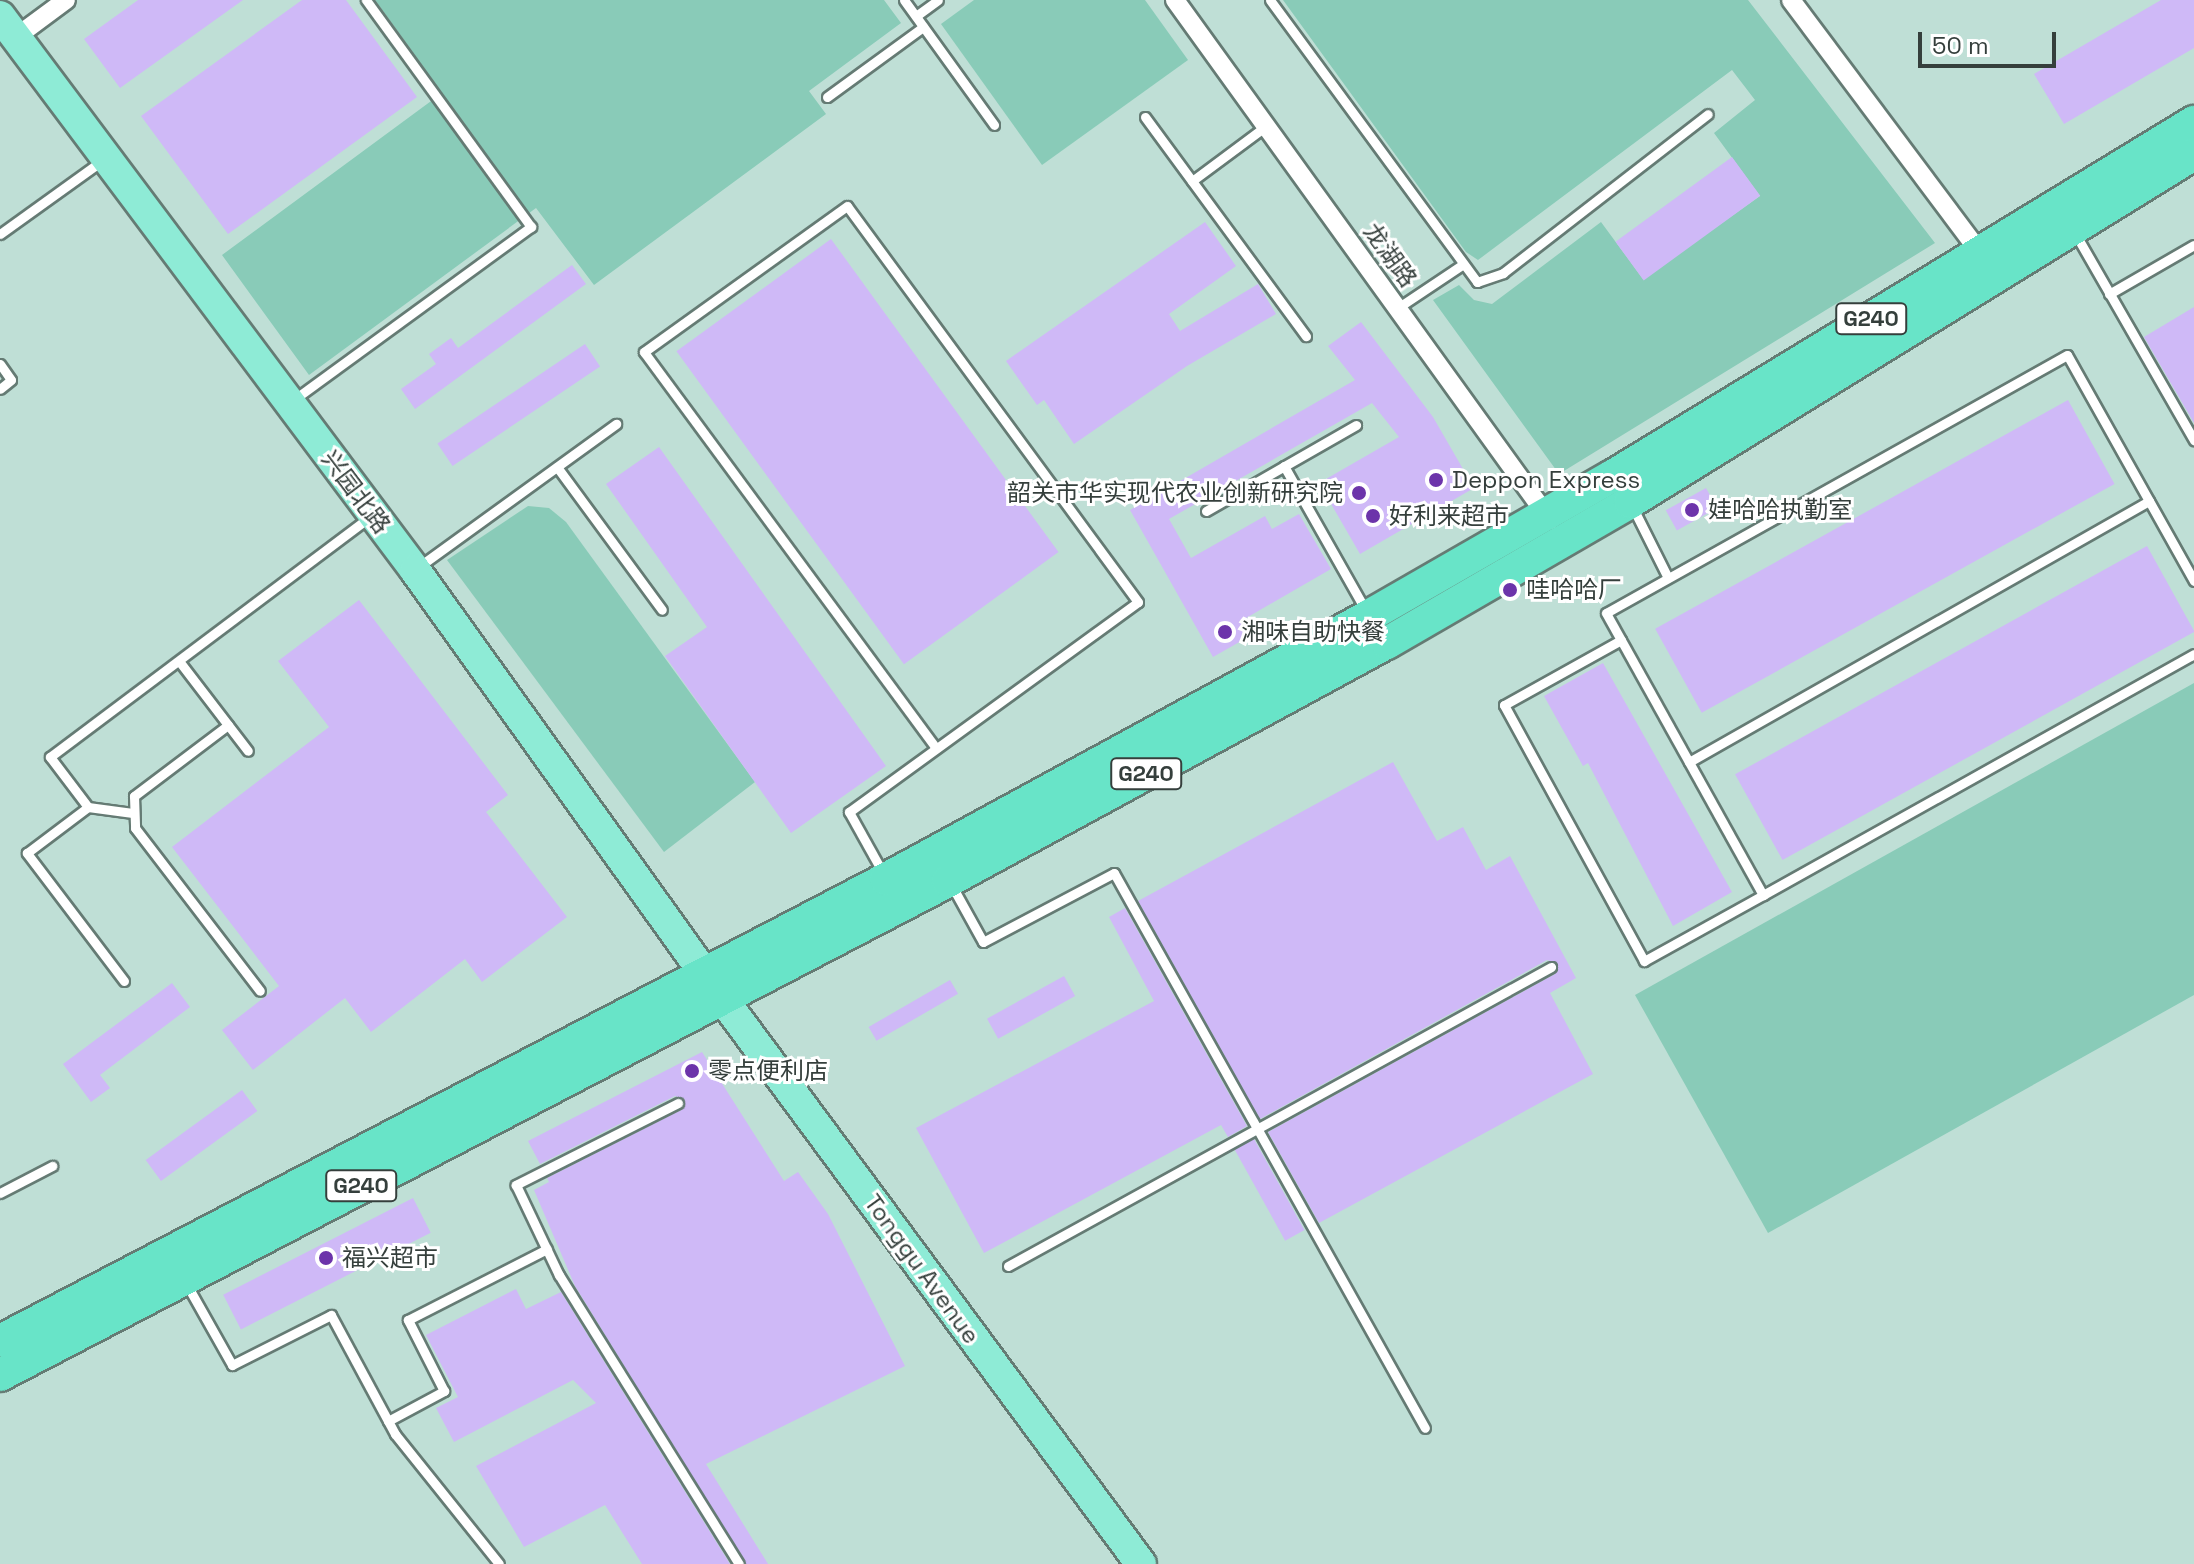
<!DOCTYPE html>
<meta charset="utf-8">
<style>
body{margin:0}
#map{position:relative;width:2194px;height:1564px;overflow:hidden;background:#d2ebe3;font-family:"Space Grotesk","Noto Sans SC",sans-serif}
div>[style]{position:absolute}
[style*='--x']{left:calc(var(--x)*1px);top:calc(var(--y)*1px);width:calc(var(--w)*1px);rotate:calc(var(--a)*1deg)}
.built>*{inset:0;background:#bfdfd6;transform-origin:0 0}
.green>*{inset:0;background:#89cbb8}
.building>*{inset:0;background:#cfb9f7;transform-origin:0 0}
.roads{filter:drop-shadow(2px 0 #657b74) drop-shadow(-2px 0 #657b74) drop-shadow(0 2px #657b74) drop-shadow(0 -2px #657b74)}
.service>*{height:9px;margin:-4.5px;padding:0 4.5px;transform-origin:4.5px;border-radius:4.5px;background:#fff}
.minor>*{height:18px;margin:-9px;padding:0 9px;transform-origin:9px;border-radius:9px;background:#fff}
.primary>*{height:30px;margin:-15px;padding:0 15px;transform-origin:15px;border-radius:15px;background:#8eebd6}
.trunk>*{height:32px;margin:-16px;padding:0 16px;transform-origin:16px;border-radius:16px;background:#68e4c8}
.dots>*{width:22px;height:22px;translate:-50% -50%;box-sizing:border-box;border:4px solid #fff;border-radius:50%}
span{translate:-50% -50%;white-space:nowrap;text-align:center;line-height:1.15;-webkit-text-stroke:6px #fff;paint-order:stroke}
.shield-label span{padding:2px 6px;background:#fff;border:2px solid;border-radius:6px;-webkit-text-stroke-width:0}
.shield-label{font-size:22px;color:#353f3c;font-weight:700}
.street-label{font-size:24px;color:#353f3c}
.poi-label{font-size:24px;color:#353f3c}
.left{translate:0 -50%;text-align:left}
.right{translate:-100% -50%;text-align:right}
.scale{position:absolute;left:1918px;top:32px;width:138px;height:36px;box-sizing:border-box;border:4px solid #353f3c;border-top:0;padding-left:10px;font-size:24px;line-height:28px;white-space:nowrap;color:#353f3c;-webkit-text-stroke:6px #fff;paint-order:stroke}
</style>
<div id="map">
<div class="built">
<div style="left:0;top:0;width:2194px;height:1564px"></div>
</div>
<div class="green">
<div style="clip-path:polygon(375px 0,884px 0,901px 23px,809px 91px,826px 114px,594px 285px,536px 208px,309px 375px,222px 255px,442px 93px)"></div>
<div style="clip-path:polygon(974px 0,1145px 0,1188px 60px,1042px 165px,941px 24px)"></div>
<div style="clip-path:polygon(1283px 0,1748px 0,1935px 243px,1559px 474px,1433px 300px,1459px 285px,1474px 300px,1492px 304px,1601px 222px,1643px 279px,1760px 196px,1714px 133px,1755px 100px,1732px 70px,1478px 260px,1466px 252px)"></div>
<div style="clip-path:polygon(528px 506px,549px 508px,566px 522px,755px 782px,664px 852px,447px 560px)"></div>
<div style="clip-path:polygon(2194px 683px,2194px 995px,1768px 1233px,1635px 995px)"></div>
</div>
<div class="building">
<div style="clip-path:polygon(138px 0,243px 0,120px 88px,84px 39px)"></div>
<div style="clip-path:polygon(302px 0,346px 0,417px 97px,228px 234px,141px 116px)"></div>
<div style="clip-path:polygon(2161px 0,2194px 0,2194px 48px,2064px 124px,2034px 74px)"></div>
<div style="left:1732px;top:157px;width:48px;height:144px;rotate:54deg"></div>
<div style="clip-path:polygon(1205px 222px,1236px 266px,1169px 314px,1180px 331px,1258px 284px,1276px 314px,1187px 366px,1074px 444px,1044px 400px,1037px 405px,1006px 361px)"></div>
<div style="left:831px;top:239px;width:387px;height:191px;rotate:54deg"></div>
<div style="clip-path:polygon(572px 265px,586px 284px,415px 409px,401px 389px,436px 364px,429px 354px,451px 338px,458px 348px)"></div>
<div style="clip-path:polygon(2194px 307px,2194px 423px,2144px 337px)"></div>
<div style="clip-path:polygon(1361px 322px,1433px 417px,1474px 488px,1360px 554px,1319px 483px,1399px 437px,1372px 403px,1169px 519px,1191px 558px,1265px 516px,1272px 529px,1299px 514px,1331px 569px,1241px 621px,1250px 636px,1213px 657px,1130px 510px,1355px 380px,1328px 346px)"></div>
<div style="left:585px;top:344px;width:27px;height:178px;rotate:56deg"></div>
<div style="left:2068px;top:400px;width:96px;height:472px;rotate:61deg"></div>
<div style="clip-path:polygon(659px 447px,886px 766px,791px 833px,665px 656px,707px 627px,606px 484px)"></div>
<div style="left:1706px;top:488px;width:23px;height:46px;rotate:61deg"></div>
<div style="left:2147px;top:546px;width:98px;height:471px;rotate:61deg"></div>
<div style="clip-path:polygon(359px 600px,508px 795px,486px 812px,567px 917px,482px 982px,465px 959px,371px 1032px,345px 998px,253px 1070px,222px 1030px,279px 986px,172px 847px,329px 727px,278px 661px)"></div>
<div style="clip-path:polygon(1603px 663px,1732px 892px,1673px 926px,1588px 763px,1583px 766px,1544px 696px)"></div>
<div style="clip-path:polygon(1393px 762px,1437px 841px,1463px 827px,1486px 870px,1510px 856px,1576px 978px,1550px 993px,1593px 1074px,1319px 1223px,1268px 1132px,1555px 974px,1557px 963px,1547px 960px,1260px 1119px,1138px 901px)"></div>
<div style="clip-path:polygon(1125px 908px,1247px 1126px,1228px 1137px,1221px 1125px,984px 1253px,916px 1128px,1154px 1001px,1109px 917px)"></div>
<div style="left:1064px;top:976px;width:23px;height:88px;rotate:61deg"></div>
<div style="left:950px;top:980px;width:16px;height:94px;rotate:60deg"></div>
<div style="clip-path:polygon(172px 983px,190px 1007px,100px 1075px,110px 1088px,91px 1102px,63px 1064px)"></div>
<div style="clip-path:polygon(702px 1052px,784px 1181px,798px 1172px,828px 1214px,905px 1366px,706px 1464px,768px 1564px,746px 1564px,575px 1286px,534px 1190px,549px 1182px,547px 1178px,681px 1110px,685px 1100px,675px 1096px,540px 1164px,528px 1141px)"></div>
<div style="left:242px;top:1090px;width:26px;height:119px;rotate:54deg"></div>
<div style="left:1254px;top:1139px;width:104px;height:22px;rotate:61deg"></div>
<div style="left:413px;top:1198px;width:39px;height:213px;rotate:63deg"></div>
<div style="clip-path:polygon(516px 1289px,526px 1309px,561px 1292px,730px 1564px,642px 1564px,605px 1505px,524px 1547px,476px 1466px,596px 1403px,573px 1380px,454px 1442px,436px 1408px,458px 1397px,426px 1335px)"></div>
</div>
<div class="roads">
<div class="service">
<div style="--x:904;--y:0;--w:154;--a:54.2"></div>
<div style="--x:1270;--y:0;--w:350;--a:53.7"></div>
<div style="--x:1477;--y:282;--w:28;--a:-19"></div>
<div style="--x:1503;--y:273;--w:259;--a:-37.8"></div>
<div style="--x:916;--y:16;--w:27;--a:-36"></div>
<div style="--x:827;--y:97;--w:119;--a:-36.1"></div>
<div style="--x:1145;--y:117;--w:272;--a:53.7"></div>
<div style="--x:1192;--y:181;--w:92;--a:-36.6"></div>
<div style="--x:0;--y:234;--w:127;--a:-35.7"></div>
<div style="--x:2076;--y:235;--w:237;--a:60.1"></div>
<div style="--x:2109;--y:294;--w:98;--a:-30"></div>
<div style="--x:1399;--y:307;--w:76;--a:-33.7"></div>
<div style="--x:0;--y:364;--w:19;--a:55"></div>
<div style="--x:11;--y:380;--w:14;--a:141"></div>
<div style="--x:292;--y:401;--w:296;--a:-36.1"></div>
<div style="--x:531;--y:227;--w:281;--a:-126"></div>
<div style="--x:1284;--y:466;--w:169;--a:60.5"></div>
<div style="--x:557;--y:467;--w:177;--a:53.7"></div>
<div style="--x:1632;--y:506;--w:80;--a:63.4"></div>
<div style="--x:1206;--y:511;--w:173;--a:-29.8"></div>
<div style="--x:417;--y:568;--w:246;--a:-35.9"></div>
<div style="--x:2194;--y:581;--w:259;--a:-119.3"></div>
<div style="--x:2067;--y:355;--w:528;--a:150.77"></div>
<div style="--x:1606;--y:613;--w:323;--a:60.9"></div>
<div style="--x:1763;--y:895;--w:494;--a:-29.2"></div>
<div style="--x:1621;--y:640;--w:134;--a:150.9"></div>
<div style="--x:1504;--y:705;--w:292;--a:61.3"></div>
<div style="--x:1644;--y:961;--w:136;--a:-29"></div>
<div style="--x:179;--y:661;--w:113;--a:52.5"></div>
<div style="--x:228;--y:725;--w:118;--a:142.9"></div>
<div style="--x:134;--y:796;--w:32;--a:88"></div>
<div style="--x:135;--y:828;--w:205;--a:52.5"></div>
<div style="--x:1689;--y:762;--w:529;--a:-29.57"></div>
<div style="--x:88;--y:807;--w:45;--a:7.6"></div>
<div style="--x:883;--y:873;--w:70;--a:-119.1"></div>
<div style="--x:849;--y:812;--w:357;--a:-36"></div>
<div style="--x:1138;--y:602;--w:491;--a:-126.3"></div>
<div style="--x:847;--y:206;--w:250;--a:144.3"></div>
<div style="--x:644;--y:352;--w:492;--a:53.6"></div>
<div style="--x:952;--y:886;--w:64;--a:61"></div>
<div style="--x:983;--y:942;--w:148;--a:-27.8"></div>
<div style="--x:1114;--y:873;--w:636;--a:60.74"></div>
<div style="--x:124;--y:981;--w:161;--a:-127.2"></div>
<div style="--x:27;--y:853;--w:76;--a:-37"></div>
<div style="--x:88;--y:807;--w:63;--a:-127.2"></div>
<div style="--x:50;--y:757;--w:400;--a:-36.9"></div>
<div style="--x:678;--y:1103;--w:182;--a:153.2"></div>
<div style="--x:516;--y:1185;--w:100;--a:64.5"></div>
<div style="--x:559;--y:1275;--w:340;--a:58.1"></div>
<div style="--x:0;--y:1193;--w:59;--a:-27.4"></div>
<div style="--x:1008;--y:1266;--w:620;--a:-28.84"></div>
<div style="--x:187;--y:1285;--w:92;--a:60.6"></div>
<div style="--x:232;--y:1365;--w:111;--a:-26.8"></div>
<div style="--x:331;--y:1315;--w:135;--a:61.7"></div>
<div style="--x:395;--y:1434;--w:166;--a:51.3"></div>
<div style="--x:388;--y:1421;--w:64;--a:-28.2"></div>
<div style="--x:444;--y:1391;--w:80;--a:-116.9"></div>
<div style="--x:408;--y:1320;--w:156;--a:-27.1"></div>
</div>
<div class="minor">
<div style="--x:1175;--y:0;--w:641;--a:54.2"></div>
<div style="--x:1791;--y:0;--w:324;--a:53.2"></div>
<div style="--x:16;--y:37;--w:62;--a:-36.5"></div>
</div>
<div class="primary">
<div style="--x:0;--y:16;--w:692;--a:53.16"></div>
<div style="--x:415;--y:570;--w:527;--a:54.35"></div>
<div style="--x:722;--y:998;--w:704;--a:53.49"></div>
</div>
<div class="trunk">
<div style="--x:0;--y:1341;--w:999;--a:-27.54"></div>
<div style="--x:886;--y:879;--w:550;--a:-28.57"></div>
<div style="--x:1369;--y:616;--w:279;--a:-29.9"></div>
<div style="--x:1611;--y:477;--w:683;--a:-31.34"></div>
<div style="--x:0;--y:1375;--w:1069;--a:-27.52"></div>
<div style="--x:948;--y:881;--w:499;--a:-28.5"></div>
<div style="--x:1387;--y:643;--w:281;--a:-30.1"></div>
<div style="--x:1630;--y:502;--w:663;--a:-31.68"></div>
</div>
</div>
<div class="dots">
<div style="left:1436px;top:480px;background:#6c34aa"></div>
<div style="left:1359px;top:493px;background:#6c34aa"></div>
<div style="left:1692px;top:510px;background:#6c34aa"></div>
<div style="left:1373px;top:516px;background:#6c34aa"></div>
<div style="left:1510px;top:590px;background:#6c34aa"></div>
<div style="left:1225px;top:632px;background:#6c34aa"></div>
<div style="left:692px;top:1071px;background:#6c34aa"></div>
<div style="left:326px;top:1258px;background:#6c34aa"></div>
</div>
<div class="shield-label">
<span style="left:1871px;top:319px">G240</span>
<span style="left:1146px;top:774px">G240</span>
<span style="left:361px;top:1186px">G240</span>
</div>
<div class="street-label">
<span style="left:1390px;top:255px;rotate:54deg">龙湖路</span>
<span style="left:356px;top:492px;rotate:53deg">兴园北路</span>
<span style="left:922px;top:1269px;rotate:54deg">Tonggu Avenue</span>
</div>
<div class="poi-label">
<span class="left" style="left:1452px;top:480px">Deppon Express</span>
<span class="right" style="left:1343px;top:493px">韶关市华实现代农业创新研究院</span>
<span class="left" style="left:1708px;top:510px">娃哈哈执勤室</span>
<span class="left" style="left:1389px;top:516px">好利来超市</span>
<span class="left" style="left:1526px;top:590px">哇哈哈厂</span>
<span class="left" style="left:1241px;top:632px">湘味自助快餐</span>
<span class="left" style="left:708px;top:1071px">零点便利店</span>
<span class="left" style="left:342px;top:1258px">福兴超市</span>
</div>
<div class="scale">50 m</div>
</div>
